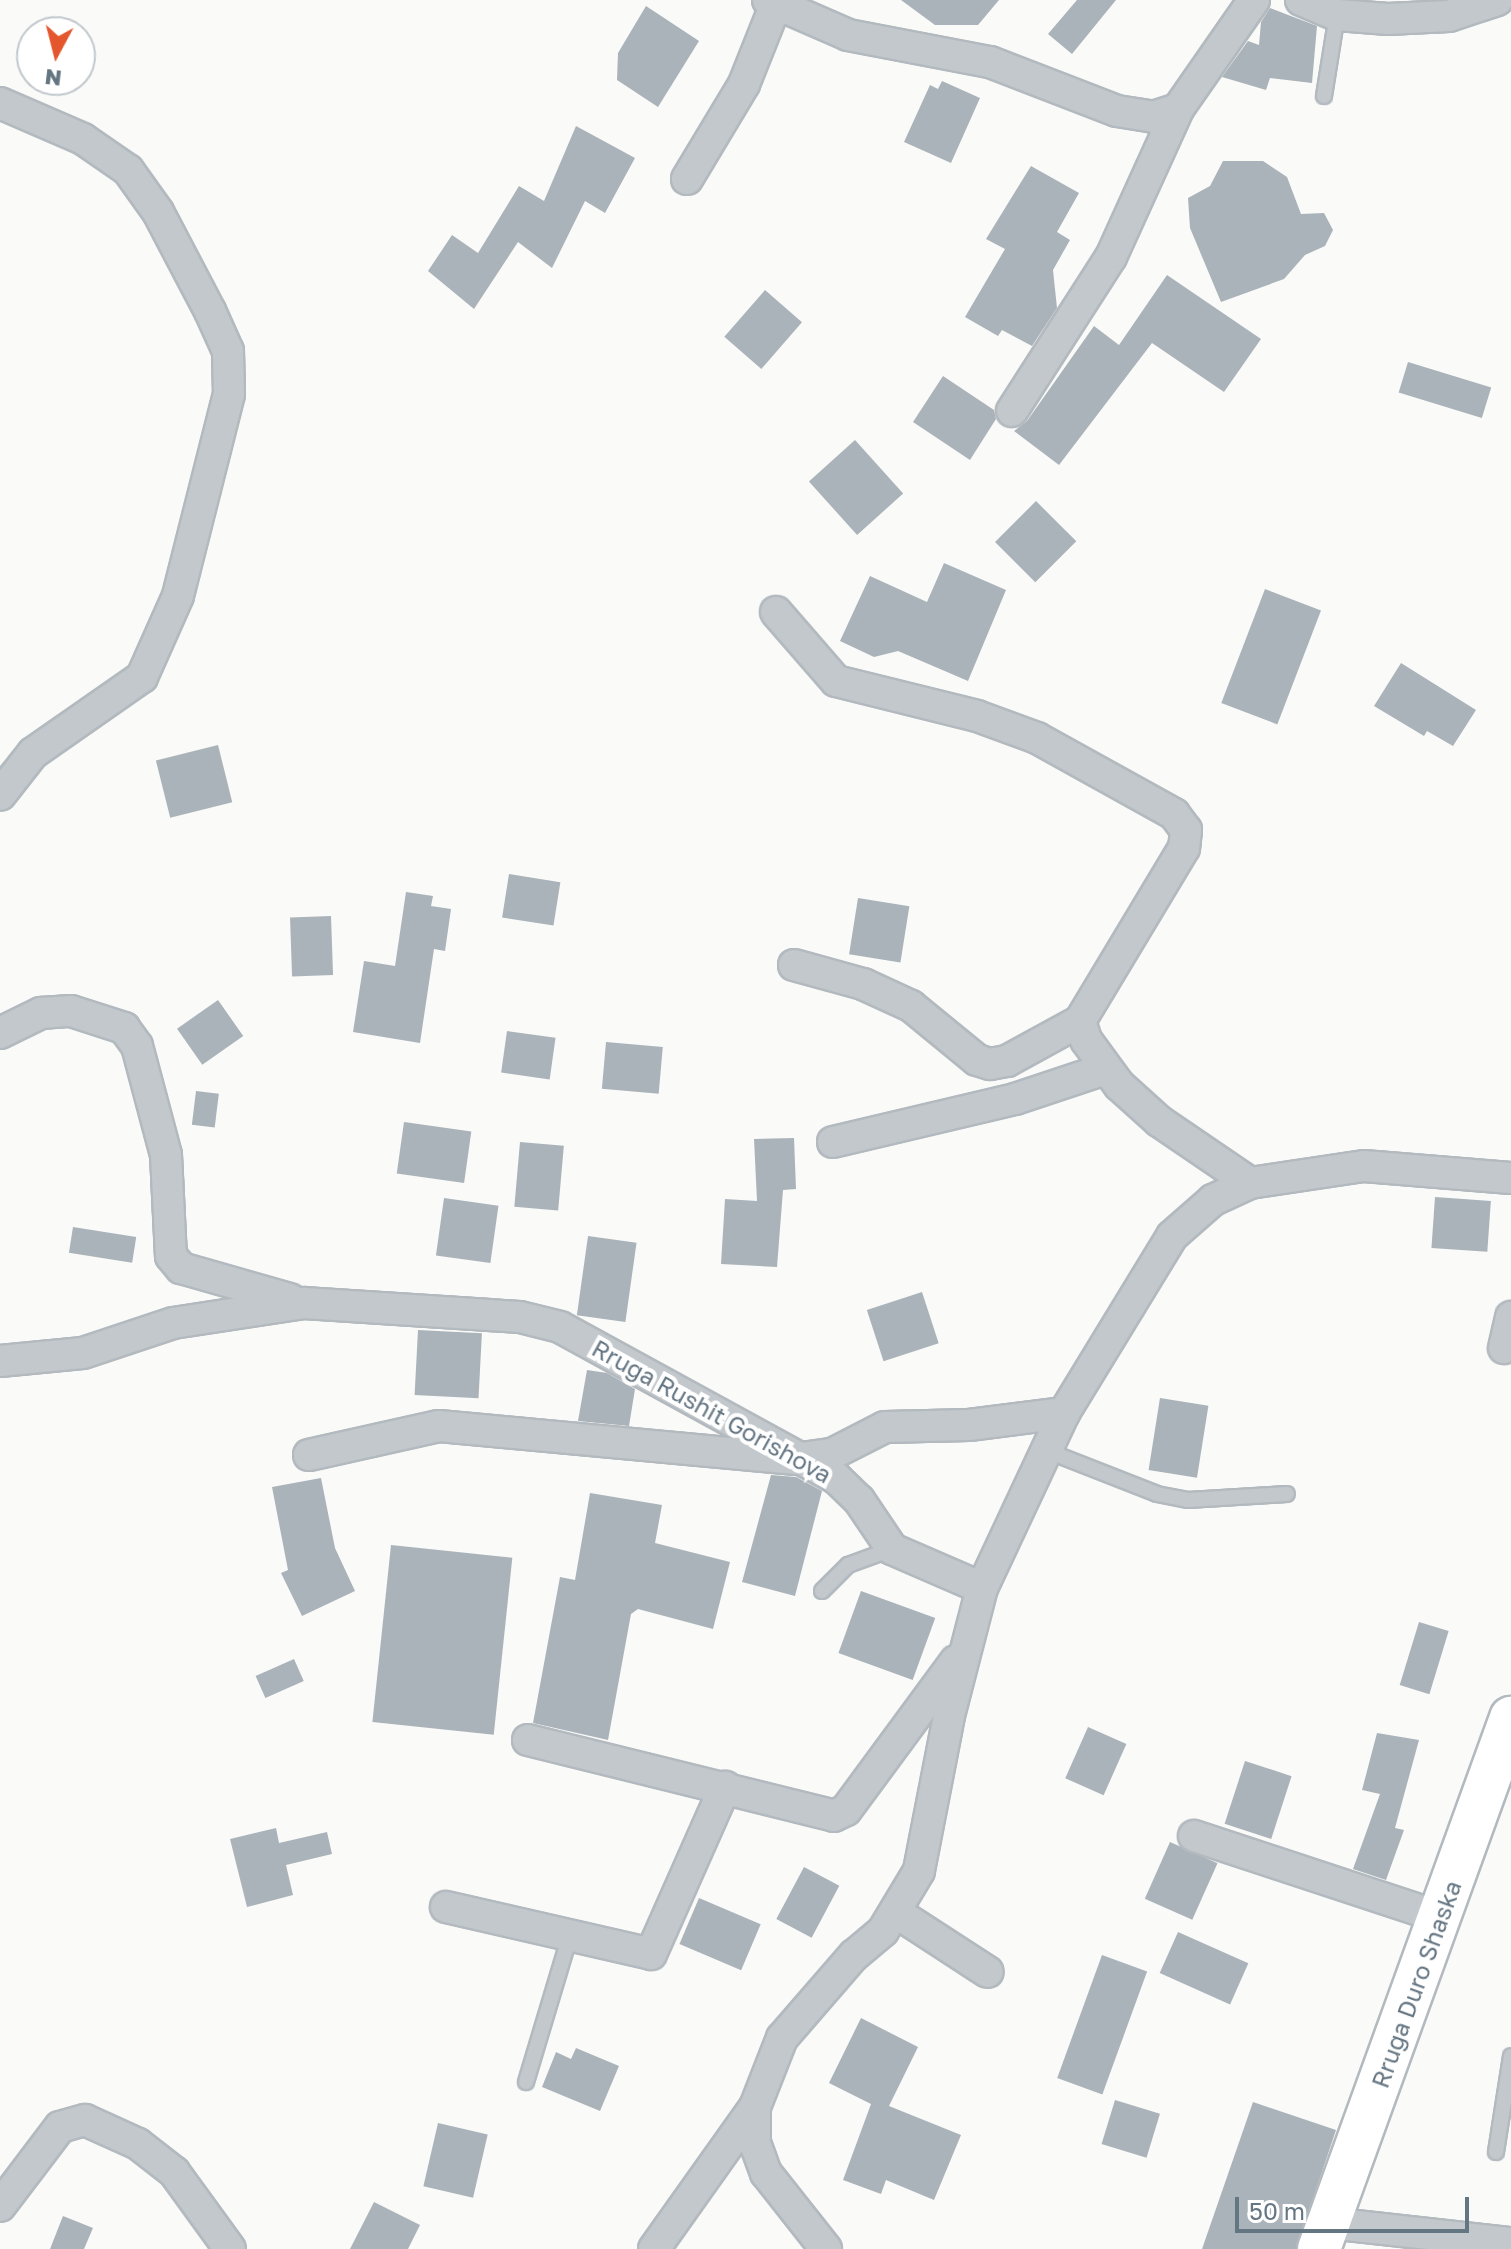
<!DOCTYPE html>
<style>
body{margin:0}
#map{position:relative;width:1511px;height:2249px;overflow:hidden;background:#fafaf8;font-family:"Golos Text",sans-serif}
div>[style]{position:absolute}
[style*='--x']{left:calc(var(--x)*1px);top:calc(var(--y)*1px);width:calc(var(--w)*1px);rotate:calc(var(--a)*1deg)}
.building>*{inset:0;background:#aab3b9;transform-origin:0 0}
.roads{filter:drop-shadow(2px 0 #b3babf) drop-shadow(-2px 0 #b3babf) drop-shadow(0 2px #b3babf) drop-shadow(0 -2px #b3babf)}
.service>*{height:14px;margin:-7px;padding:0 7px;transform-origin:7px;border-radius:7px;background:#c3c8cc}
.minor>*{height:30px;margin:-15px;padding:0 15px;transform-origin:15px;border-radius:15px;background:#c3c8cc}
.secondary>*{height:42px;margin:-21px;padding:0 21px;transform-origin:21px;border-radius:21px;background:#fff}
span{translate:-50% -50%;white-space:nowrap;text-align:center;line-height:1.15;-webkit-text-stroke:8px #fff;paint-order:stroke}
.street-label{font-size:24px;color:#657683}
.north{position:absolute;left:16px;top:16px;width:80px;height:80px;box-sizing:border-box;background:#fff;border:2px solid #c1c8cd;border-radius:50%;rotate:187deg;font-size:22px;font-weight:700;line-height:32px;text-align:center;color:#657683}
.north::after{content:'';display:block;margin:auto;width:28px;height:36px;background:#e4572e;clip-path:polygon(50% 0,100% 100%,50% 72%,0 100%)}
.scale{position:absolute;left:1235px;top:2197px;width:234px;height:36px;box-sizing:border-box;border:4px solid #657683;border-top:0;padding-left:10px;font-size:24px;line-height:28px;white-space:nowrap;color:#657683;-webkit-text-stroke:6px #fff;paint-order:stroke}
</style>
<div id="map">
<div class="building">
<div style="clip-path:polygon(901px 0,999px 0,978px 25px,935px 25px)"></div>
<div style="clip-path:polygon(1077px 0,1116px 0,1072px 54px,1048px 34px)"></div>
<div style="clip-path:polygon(646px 6px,699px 41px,658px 107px,617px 80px,618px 53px)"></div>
<div style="clip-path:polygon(1270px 8px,1317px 26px,1312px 83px,1270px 78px,1266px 90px,1222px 77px,1248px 41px,1259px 45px,1261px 22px)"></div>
<div style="clip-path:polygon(942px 81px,980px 98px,951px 163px,904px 142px,930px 85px,938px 89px)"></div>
<div style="clip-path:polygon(576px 126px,635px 158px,605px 213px,585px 201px,552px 268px,518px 242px,474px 309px,428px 271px,452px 235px,478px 253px,519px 186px,544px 201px)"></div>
<div style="clip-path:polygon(1223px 161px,1263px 161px,1287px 177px,1301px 214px,1324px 213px,1333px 230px,1325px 246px,1305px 255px,1284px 279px,1221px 302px,1190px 228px,1188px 198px,1210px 186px)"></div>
<div style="clip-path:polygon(1031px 166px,1079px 193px,1057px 232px,1070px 240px,1053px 270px,1057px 308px,1032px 346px,1002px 330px,998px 336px,965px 317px,1005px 249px,986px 239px)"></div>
<div style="clip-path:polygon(1167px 275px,1261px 339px,1224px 392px,1152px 343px,1059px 465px,1014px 431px,1027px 421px,1094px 326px,1119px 345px)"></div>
<div style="left:765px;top:290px;width:49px;height:62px;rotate:41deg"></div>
<div style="left:1408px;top:362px;width:87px;height:32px;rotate:17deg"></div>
<div style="clip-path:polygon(943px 376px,994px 410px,996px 419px,970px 460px,913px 422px)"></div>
<div style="left:855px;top:440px;width:72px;height:62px;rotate:48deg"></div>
<div style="left:1036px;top:501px;width:57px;height:58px;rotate:45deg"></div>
<div style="clip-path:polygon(944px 563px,1006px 590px,968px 681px,898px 651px,874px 657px,840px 641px,870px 576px,927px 602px)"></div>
<div style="left:1265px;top:589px;width:60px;height:122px;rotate:21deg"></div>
<div style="clip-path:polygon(1401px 663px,1476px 710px,1453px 746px,1427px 731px,1424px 736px,1374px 706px)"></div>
<div style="left:218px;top:745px;width:59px;height:64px;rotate:76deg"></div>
<div style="left:509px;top:874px;width:52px;height:44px;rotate:9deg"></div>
<div style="clip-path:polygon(406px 892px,433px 896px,431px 906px,451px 909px,445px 951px,434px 949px,420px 1043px,353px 1032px,364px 961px,395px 966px)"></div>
<div style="left:858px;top:898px;width:52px;height:57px;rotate:9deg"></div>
<div style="left:331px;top:916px;width:59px;height:41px;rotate:88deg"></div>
<div style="left:218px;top:1000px;width:44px;height:50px;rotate:55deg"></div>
<div style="left:507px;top:1031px;width:49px;height:42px;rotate:8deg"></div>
<div style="left:606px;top:1042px;width:57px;height:47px;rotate:5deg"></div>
<div style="left:196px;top:1091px;width:23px;height:34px;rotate:7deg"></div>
<div style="left:404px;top:1122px;width:68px;height:52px;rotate:8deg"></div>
<div style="clip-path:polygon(794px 1138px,796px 1189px,783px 1190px,777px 1267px,721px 1264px,725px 1199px,757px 1201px,754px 1139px)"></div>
<div style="left:520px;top:1142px;width:44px;height:65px;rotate:5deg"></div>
<div style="left:1435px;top:1197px;width:56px;height:51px;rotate:4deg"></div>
<div style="left:444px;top:1198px;width:55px;height:58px;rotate:8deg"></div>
<div style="left:73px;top:1227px;width:64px;height:26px;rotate:9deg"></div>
<div style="left:588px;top:1236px;width:49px;height:80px;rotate:8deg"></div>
<div style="left:922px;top:1292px;width:54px;height:58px;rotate:72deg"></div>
<div style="left:418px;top:1330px;width:64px;height:65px;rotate:3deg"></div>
<div style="clip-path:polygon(587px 1370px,607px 1373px,635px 1389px,629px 1426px,578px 1421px)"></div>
<div style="left:1160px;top:1398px;width:49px;height:73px;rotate:9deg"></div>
<div style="clip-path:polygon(771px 1475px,796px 1477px,822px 1491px,795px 1596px,742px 1582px)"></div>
<div style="clip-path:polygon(321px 1478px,335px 1548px,355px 1591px,302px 1616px,281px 1573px,288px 1570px,272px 1487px)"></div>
<div style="clip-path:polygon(590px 1493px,662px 1505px,655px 1543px,730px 1562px,713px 1629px,638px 1609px,631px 1614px,608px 1740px,533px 1723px,560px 1577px,575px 1580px)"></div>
<div style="left:391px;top:1545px;width:122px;height:178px;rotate:6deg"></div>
<div style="left:861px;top:1591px;width:79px;height:66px;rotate:20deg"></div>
<div style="left:1419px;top:1622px;width:31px;height:66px;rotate:17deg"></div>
<div style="left:294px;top:1659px;width:24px;height:42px;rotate:66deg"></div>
<div style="left:1088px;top:1727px;width:42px;height:56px;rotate:24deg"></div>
<div style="clip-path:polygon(1377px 1733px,1419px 1740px,1395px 1828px,1404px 1830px,1386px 1880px,1353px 1869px,1380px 1794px,1362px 1790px)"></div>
<div style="left:1245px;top:1761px;width:49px;height:66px;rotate:18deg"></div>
<div style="clip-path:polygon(276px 1828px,279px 1843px,327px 1832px,332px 1854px,286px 1865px,293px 1895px,247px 1907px,230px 1839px)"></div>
<div style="left:1170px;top:1842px;width:52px;height:62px;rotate:24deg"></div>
<div style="left:804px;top:1867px;width:40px;height:59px;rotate:28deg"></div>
<div style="left:699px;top:1898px;width:67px;height:50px;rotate:23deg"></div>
<div style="left:1178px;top:1932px;width:77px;height:45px;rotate:24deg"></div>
<div style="left:1102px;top:1955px;width:48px;height:131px;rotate:20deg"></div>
<div style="clip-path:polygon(861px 2018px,918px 2047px,889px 2106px,961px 2135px,934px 2200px,886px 2180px,881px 2194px,843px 2180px,871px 2104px,829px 2083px)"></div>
<div style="clip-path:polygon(576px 2048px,619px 2066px,600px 2111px,542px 2087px,556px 2052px,571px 2059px)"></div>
<div style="left:1115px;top:2100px;width:47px;height:46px;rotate:17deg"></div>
<div style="clip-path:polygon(1253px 2102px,1336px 2130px,1296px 2249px,1202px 2249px)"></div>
<div style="left:438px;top:2123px;width:51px;height:65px;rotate:13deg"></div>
<div style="clip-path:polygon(374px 2202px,420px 2225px,408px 2249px,350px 2249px)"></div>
<div style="clip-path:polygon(63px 2216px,93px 2228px,84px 2249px,50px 2249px)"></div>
</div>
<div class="roads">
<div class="service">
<div style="--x:1324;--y:96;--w:82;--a:-80.9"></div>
<div style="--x:1045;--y:1450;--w:120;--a:21.4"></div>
<div style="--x:1157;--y:1494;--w:32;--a:11"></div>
<div style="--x:1188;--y:1500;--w:99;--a:-3.5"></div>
<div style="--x:822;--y:1591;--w:37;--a:-45"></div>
<div style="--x:848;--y:1565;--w:47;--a:-20"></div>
<div style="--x:526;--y:2082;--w:153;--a:-73.3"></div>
<div style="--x:1496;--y:2152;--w:97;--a:-81.1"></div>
</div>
<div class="minor">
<div style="--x:768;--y:0;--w:87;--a:23.6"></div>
<div style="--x:848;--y:35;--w:145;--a:10.8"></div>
<div style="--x:990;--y:62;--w:136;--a:21.1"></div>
<div style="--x:1117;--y:111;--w:36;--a:9"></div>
<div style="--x:1153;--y:117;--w:26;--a:-18"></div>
<div style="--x:1178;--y:109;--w:133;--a:-55.1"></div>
<div style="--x:1301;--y:0;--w:39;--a:23"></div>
<div style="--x:1337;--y:15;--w:51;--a:4.5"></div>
<div style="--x:1388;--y:19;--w:61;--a:-2.8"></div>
<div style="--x:1449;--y:16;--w:51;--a:-18.4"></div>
<div style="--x:0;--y:103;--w:90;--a:23.4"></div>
<div style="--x:83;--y:139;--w:55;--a:34.6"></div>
<div style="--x:128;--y:170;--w:52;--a:54.5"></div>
<div style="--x:158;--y:212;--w:112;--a:62.3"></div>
<div style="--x:210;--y:311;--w:44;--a:65.8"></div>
<div style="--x:228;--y:351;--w:43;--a:88.7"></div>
<div style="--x:229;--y:394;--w:208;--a:104.2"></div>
<div style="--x:178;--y:596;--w:89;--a:114"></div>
<div style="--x:142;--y:677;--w:133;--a:145.1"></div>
<div style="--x:33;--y:753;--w:53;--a:128.2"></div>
<div style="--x:687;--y:179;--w:111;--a:-59"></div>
<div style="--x:744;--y:84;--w:84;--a:-68.3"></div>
<div style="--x:1012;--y:411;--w:183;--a:-57.3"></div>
<div style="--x:1111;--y:257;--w:162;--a:-65.6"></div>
<div style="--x:776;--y:612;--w:91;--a:49"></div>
<div style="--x:836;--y:681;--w:145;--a:13.9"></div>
<div style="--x:977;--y:716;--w:64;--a:20.1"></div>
<div style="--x:1037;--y:738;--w:157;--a:29"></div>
<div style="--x:1174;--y:814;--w:20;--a:53"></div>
<div style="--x:1186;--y:830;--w:18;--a:96"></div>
<div style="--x:1184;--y:848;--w:202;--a:121"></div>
<div style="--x:1080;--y:1021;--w:20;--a:72"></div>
<div style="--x:1086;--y:1040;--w:56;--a:53.7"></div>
<div style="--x:1119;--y:1085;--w:54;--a:42"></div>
<div style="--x:1159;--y:1121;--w:110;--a:34.3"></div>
<div style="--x:794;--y:965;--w:72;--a:15.4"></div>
<div style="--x:863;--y:984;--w:53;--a:24.6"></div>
<div style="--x:911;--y:1006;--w:85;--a:39.3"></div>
<div style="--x:977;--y:1060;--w:14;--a:17"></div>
<div style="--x:990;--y:1064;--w:17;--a:-10"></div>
<div style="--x:1007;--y:1061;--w:83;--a:-28.7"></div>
<div style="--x:0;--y:1033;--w:46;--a:-26"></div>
<div style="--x:41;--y:1013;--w:30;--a:-4"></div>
<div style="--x:71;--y:1011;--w:56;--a:17.8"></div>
<div style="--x:124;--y:1028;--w:22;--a:54"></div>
<div style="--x:137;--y:1046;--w:113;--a:75.1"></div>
<div style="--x:166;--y:1155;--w:101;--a:87.2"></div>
<div style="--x:171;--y:1256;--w:16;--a:50"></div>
<div style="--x:181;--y:1268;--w:113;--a:15.9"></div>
<div style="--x:833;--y:1142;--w:187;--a:-13.3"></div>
<div style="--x:1015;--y:1099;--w:95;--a:-18.4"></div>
<div style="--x:1504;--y:1348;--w:32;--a:-77"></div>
<div style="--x:0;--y:1361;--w:83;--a:-5.5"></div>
<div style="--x:83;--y:1353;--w:95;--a:-18.4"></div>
<div style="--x:173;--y:1323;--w:133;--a:-8.7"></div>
<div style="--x:304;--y:1303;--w:216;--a:3.7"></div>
<div style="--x:520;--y:1317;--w:41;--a:14"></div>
<div style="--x:560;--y:1327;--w:315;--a:28.7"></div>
<div style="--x:836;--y:1478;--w:32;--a:44"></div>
<div style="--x:859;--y:1500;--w:59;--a:56"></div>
<div style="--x:892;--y:1549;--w:98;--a:23.4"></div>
<div style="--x:982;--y:1588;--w:132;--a:104.5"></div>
<div style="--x:949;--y:1716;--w:158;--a:101"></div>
<div style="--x:919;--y:1871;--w:70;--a:121"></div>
<div style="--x:883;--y:1931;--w:38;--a:140"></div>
<div style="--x:854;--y:1955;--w:110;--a:130.9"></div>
<div style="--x:782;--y:2038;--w:74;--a:111.4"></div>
<div style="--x:755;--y:2107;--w:36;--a:90"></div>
<div style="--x:755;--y:2143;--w:32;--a:70"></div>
<div style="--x:766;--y:2173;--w:97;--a:51.7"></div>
<div style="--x:309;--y:1455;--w:133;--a:-12.6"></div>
<div style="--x:439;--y:1426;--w:358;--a:5.3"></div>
<div style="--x:795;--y:1459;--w:37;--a:-8"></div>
<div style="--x:832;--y:1454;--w:59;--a:-27"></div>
<div style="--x:885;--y:1427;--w:84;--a:-1.4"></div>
<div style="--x:969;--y:1425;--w:96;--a:-7.2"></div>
<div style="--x:1064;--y:1413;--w:207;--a:-58.6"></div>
<div style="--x:1172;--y:1236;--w:55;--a:-41.3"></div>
<div style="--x:1213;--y:1200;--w:41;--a:-24.7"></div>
<div style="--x:1250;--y:1183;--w:115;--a:-8.5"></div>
<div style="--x:1364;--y:1166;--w:147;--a:4.7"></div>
<div style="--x:982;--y:1588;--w:193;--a:-64.9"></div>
<div style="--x:528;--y:1740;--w:315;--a:13.9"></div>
<div style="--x:834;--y:1816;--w:13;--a:-27"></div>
<div style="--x:846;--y:1810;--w:185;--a:-53.6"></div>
<div style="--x:1194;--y:1836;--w:260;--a:18.2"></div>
<div style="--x:446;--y:1907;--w:210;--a:12.9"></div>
<div style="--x:651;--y:1954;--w:183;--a:-66.1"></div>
<div style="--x:897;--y:1913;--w:108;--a:33"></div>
<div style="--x:0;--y:2206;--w:99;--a:-52.8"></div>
<div style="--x:60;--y:2127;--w:26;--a:-16"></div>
<div style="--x:85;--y:2120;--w:58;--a:24.4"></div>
<div style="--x:138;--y:2144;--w:46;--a:37.9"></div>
<div style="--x:174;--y:2172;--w:95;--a:54"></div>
<div style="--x:1329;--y:2223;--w:183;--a:6.3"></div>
<div style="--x:654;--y:2249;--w:174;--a:-54.6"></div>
</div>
<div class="secondary">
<div style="--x:1319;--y:2249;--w:565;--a:-70.12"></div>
</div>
</div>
<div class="street-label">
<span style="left:712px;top:1411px;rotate:29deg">Rruga Rushit Gorishova</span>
<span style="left:1416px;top:1984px;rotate:-70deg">Rruga Duro Shaska</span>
</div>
<div class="north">N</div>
<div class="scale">50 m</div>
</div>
